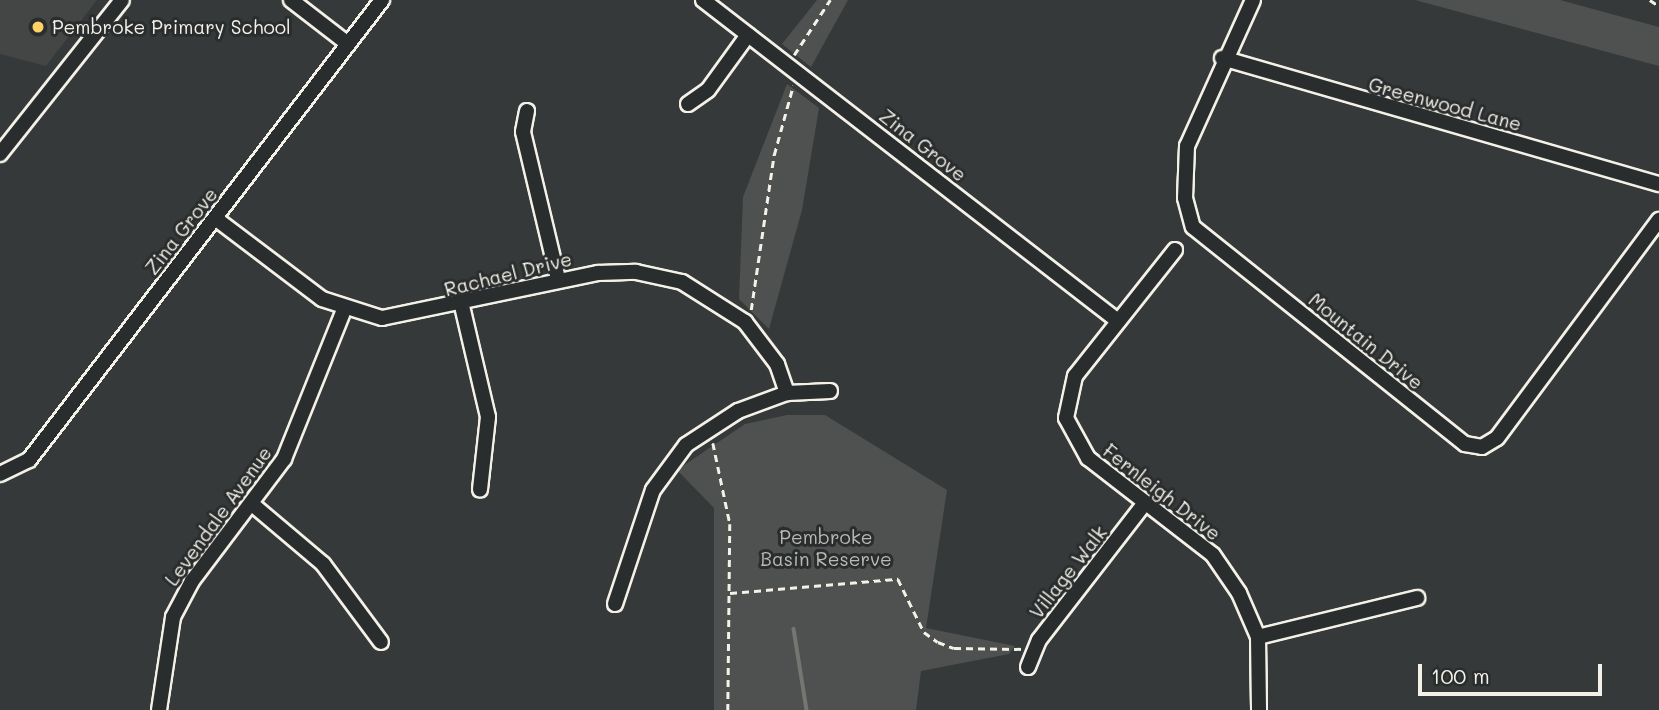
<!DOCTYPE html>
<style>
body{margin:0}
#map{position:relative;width:1659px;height:710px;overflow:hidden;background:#363939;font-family:Mali,sans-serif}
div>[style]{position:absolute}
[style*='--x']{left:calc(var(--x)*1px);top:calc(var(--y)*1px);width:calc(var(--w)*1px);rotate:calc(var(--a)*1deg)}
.built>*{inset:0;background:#434645}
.green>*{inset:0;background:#4e514f}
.stream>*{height:3.5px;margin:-1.75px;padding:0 1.75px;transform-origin:1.75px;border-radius:1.75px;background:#757572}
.path>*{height:2.5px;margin-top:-1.25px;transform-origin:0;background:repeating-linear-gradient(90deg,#f4f1e8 0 7px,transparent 0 12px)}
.roads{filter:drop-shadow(2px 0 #f4f1e8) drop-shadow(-2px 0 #f4f1e8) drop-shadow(0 2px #f4f1e8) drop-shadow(0 -2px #f4f1e8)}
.minor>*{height:14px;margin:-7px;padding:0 7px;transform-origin:7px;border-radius:7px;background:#2a2d2e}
.dots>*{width:19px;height:19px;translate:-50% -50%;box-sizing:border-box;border:4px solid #2a2d2e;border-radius:50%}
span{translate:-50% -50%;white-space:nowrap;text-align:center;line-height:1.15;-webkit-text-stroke:6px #2a2d2e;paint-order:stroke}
.poi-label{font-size:19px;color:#f4f1e8}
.left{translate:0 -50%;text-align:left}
.street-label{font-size:19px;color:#f4f1e8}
.park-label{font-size:19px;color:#bab9b2}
.scale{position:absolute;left:1418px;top:664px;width:184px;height:32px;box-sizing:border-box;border:4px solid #f4f1e8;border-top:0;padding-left:9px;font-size:21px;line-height:24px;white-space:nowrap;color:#f4f1e8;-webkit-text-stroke:5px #2a2d2e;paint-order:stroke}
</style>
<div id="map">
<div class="built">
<div style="clip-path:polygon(0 0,97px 0,46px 66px,0 54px)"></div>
</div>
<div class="green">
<div style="clip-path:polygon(817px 0,848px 0,811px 67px,782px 44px)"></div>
<div style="clip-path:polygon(1415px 0,1560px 0,1659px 27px,1659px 66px)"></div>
<div style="clip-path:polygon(787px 84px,819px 108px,802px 210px,769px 329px,739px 299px,743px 197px)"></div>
<div style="clip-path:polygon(787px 415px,825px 415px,947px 490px,926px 628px,1015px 646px,1009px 654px,921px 671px,916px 710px,714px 710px,714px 508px,677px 470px,745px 424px)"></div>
</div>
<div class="stream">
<div style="--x:794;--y:629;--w:82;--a:80.9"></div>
</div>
<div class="path">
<div style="--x:1650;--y:0;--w:11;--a:34"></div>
<div style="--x:794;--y:55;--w:66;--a:-56.8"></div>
<div style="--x:751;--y:310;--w:157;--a:-81.6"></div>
<div style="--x:774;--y:155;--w:72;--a:-74.6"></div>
<div style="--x:713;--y:443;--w:83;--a:78.1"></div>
<div style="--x:730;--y:524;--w:186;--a:90.6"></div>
<div style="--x:730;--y:593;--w:169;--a:-4.8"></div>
<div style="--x:898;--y:579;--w:59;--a:63.9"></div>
<div style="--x:924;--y:632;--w:17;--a:36"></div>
<div style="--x:938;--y:642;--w:17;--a:21"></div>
<div style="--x:954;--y:648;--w:69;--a:0.8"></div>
</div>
<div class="roads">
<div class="minor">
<div style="--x:291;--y:0;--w:72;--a:37.7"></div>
<div style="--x:703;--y:0;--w:525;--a:37.72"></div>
<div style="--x:1253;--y:0;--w:160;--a:114.3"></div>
<div style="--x:1187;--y:146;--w:52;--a:92.2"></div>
<div style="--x:1185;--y:198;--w:30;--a:75"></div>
<div style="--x:1193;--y:227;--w:348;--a:38.6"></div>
<div style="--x:1465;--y:444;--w:17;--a:10"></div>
<div style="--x:1482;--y:447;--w:17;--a:-31"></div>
<div style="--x:1497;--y:438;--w:272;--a:-53.4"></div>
<div style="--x:1222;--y:58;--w:455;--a:16.1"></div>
<div style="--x:688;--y:104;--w:24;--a:-35"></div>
<div style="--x:708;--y:90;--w:68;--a:-54"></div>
<div style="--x:527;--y:111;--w:21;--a:101"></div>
<div style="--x:523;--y:132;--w:151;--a:76.6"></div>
<div style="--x:0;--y:154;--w:196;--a:-51.6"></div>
<div style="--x:215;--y:218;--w:134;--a:37.1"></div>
<div style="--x:322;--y:299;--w:63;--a:17.6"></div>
<div style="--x:382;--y:318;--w:221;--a:-11.8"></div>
<div style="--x:598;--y:273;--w:38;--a:-2"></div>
<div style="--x:636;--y:272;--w:47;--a:12.3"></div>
<div style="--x:682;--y:282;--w:75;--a:32.4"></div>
<div style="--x:745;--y:322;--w:53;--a:52.7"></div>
<div style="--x:777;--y:364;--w:31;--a:71"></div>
<div style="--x:1175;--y:250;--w:161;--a:128.4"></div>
<div style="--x:1075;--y:376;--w:43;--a:102.1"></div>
<div style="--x:1066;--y:418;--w:46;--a:61.2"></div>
<div style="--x:1088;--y:458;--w:158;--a:37.8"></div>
<div style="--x:1213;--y:555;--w:46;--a:55.6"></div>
<div style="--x:1239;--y:593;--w:48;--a:66.6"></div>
<div style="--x:1258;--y:637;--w:73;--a:89.2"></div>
<div style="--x:462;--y:306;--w:114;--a:76.8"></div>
<div style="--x:488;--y:417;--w:73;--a:96.3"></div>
<div style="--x:0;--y:474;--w:32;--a:-26"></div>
<div style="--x:29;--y:460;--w:580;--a:-52.5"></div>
<div style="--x:252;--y:504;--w:93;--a:40.2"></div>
<div style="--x:323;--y:564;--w:97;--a:53.4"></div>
<div style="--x:615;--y:604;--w:120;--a:-71.6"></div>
<div style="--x:653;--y:490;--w:56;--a:-53.7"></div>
<div style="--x:686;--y:445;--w:62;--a:-33.2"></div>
<div style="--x:738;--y:411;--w:52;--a:-20.2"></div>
<div style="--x:787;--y:393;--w:43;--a:-2.7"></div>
<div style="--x:1258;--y:637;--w:164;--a:-13.8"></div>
<div style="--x:1028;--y:667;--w:29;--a:-68"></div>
<div style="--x:1039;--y:640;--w:173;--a:-52.3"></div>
<div style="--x:159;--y:710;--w:94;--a:-81.4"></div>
<div style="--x:173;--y:617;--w:41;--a:-62.2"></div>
<div style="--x:192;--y:581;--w:153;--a:-53"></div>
<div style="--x:284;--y:459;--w:161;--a:-68.1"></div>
</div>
</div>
<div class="dots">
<div style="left:38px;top:27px;background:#ffd166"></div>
</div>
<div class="poi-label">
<span class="left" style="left:52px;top:27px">Pembroke Primary School</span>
</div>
<div class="street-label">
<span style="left:1445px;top:104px;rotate:15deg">Greenwood Lane</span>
<span style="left:923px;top:145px;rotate:38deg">Zina Grove</span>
<span style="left:181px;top:231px;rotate:-52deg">Zina Grove</span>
<span style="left:508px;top:274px;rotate:-14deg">Rachael Drive</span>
<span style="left:1366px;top:341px;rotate:39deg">Mountain Drive</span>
<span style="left:1162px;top:492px;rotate:38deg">Fernleigh Drive</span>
<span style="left:218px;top:516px;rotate:-54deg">Levendale Avenue</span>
<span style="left:1068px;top:572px;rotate:-52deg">Village Walk</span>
</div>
<div class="park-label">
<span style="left:826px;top:548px">Pembroke<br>Basin Reserve</span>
</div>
<div class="scale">100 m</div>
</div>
